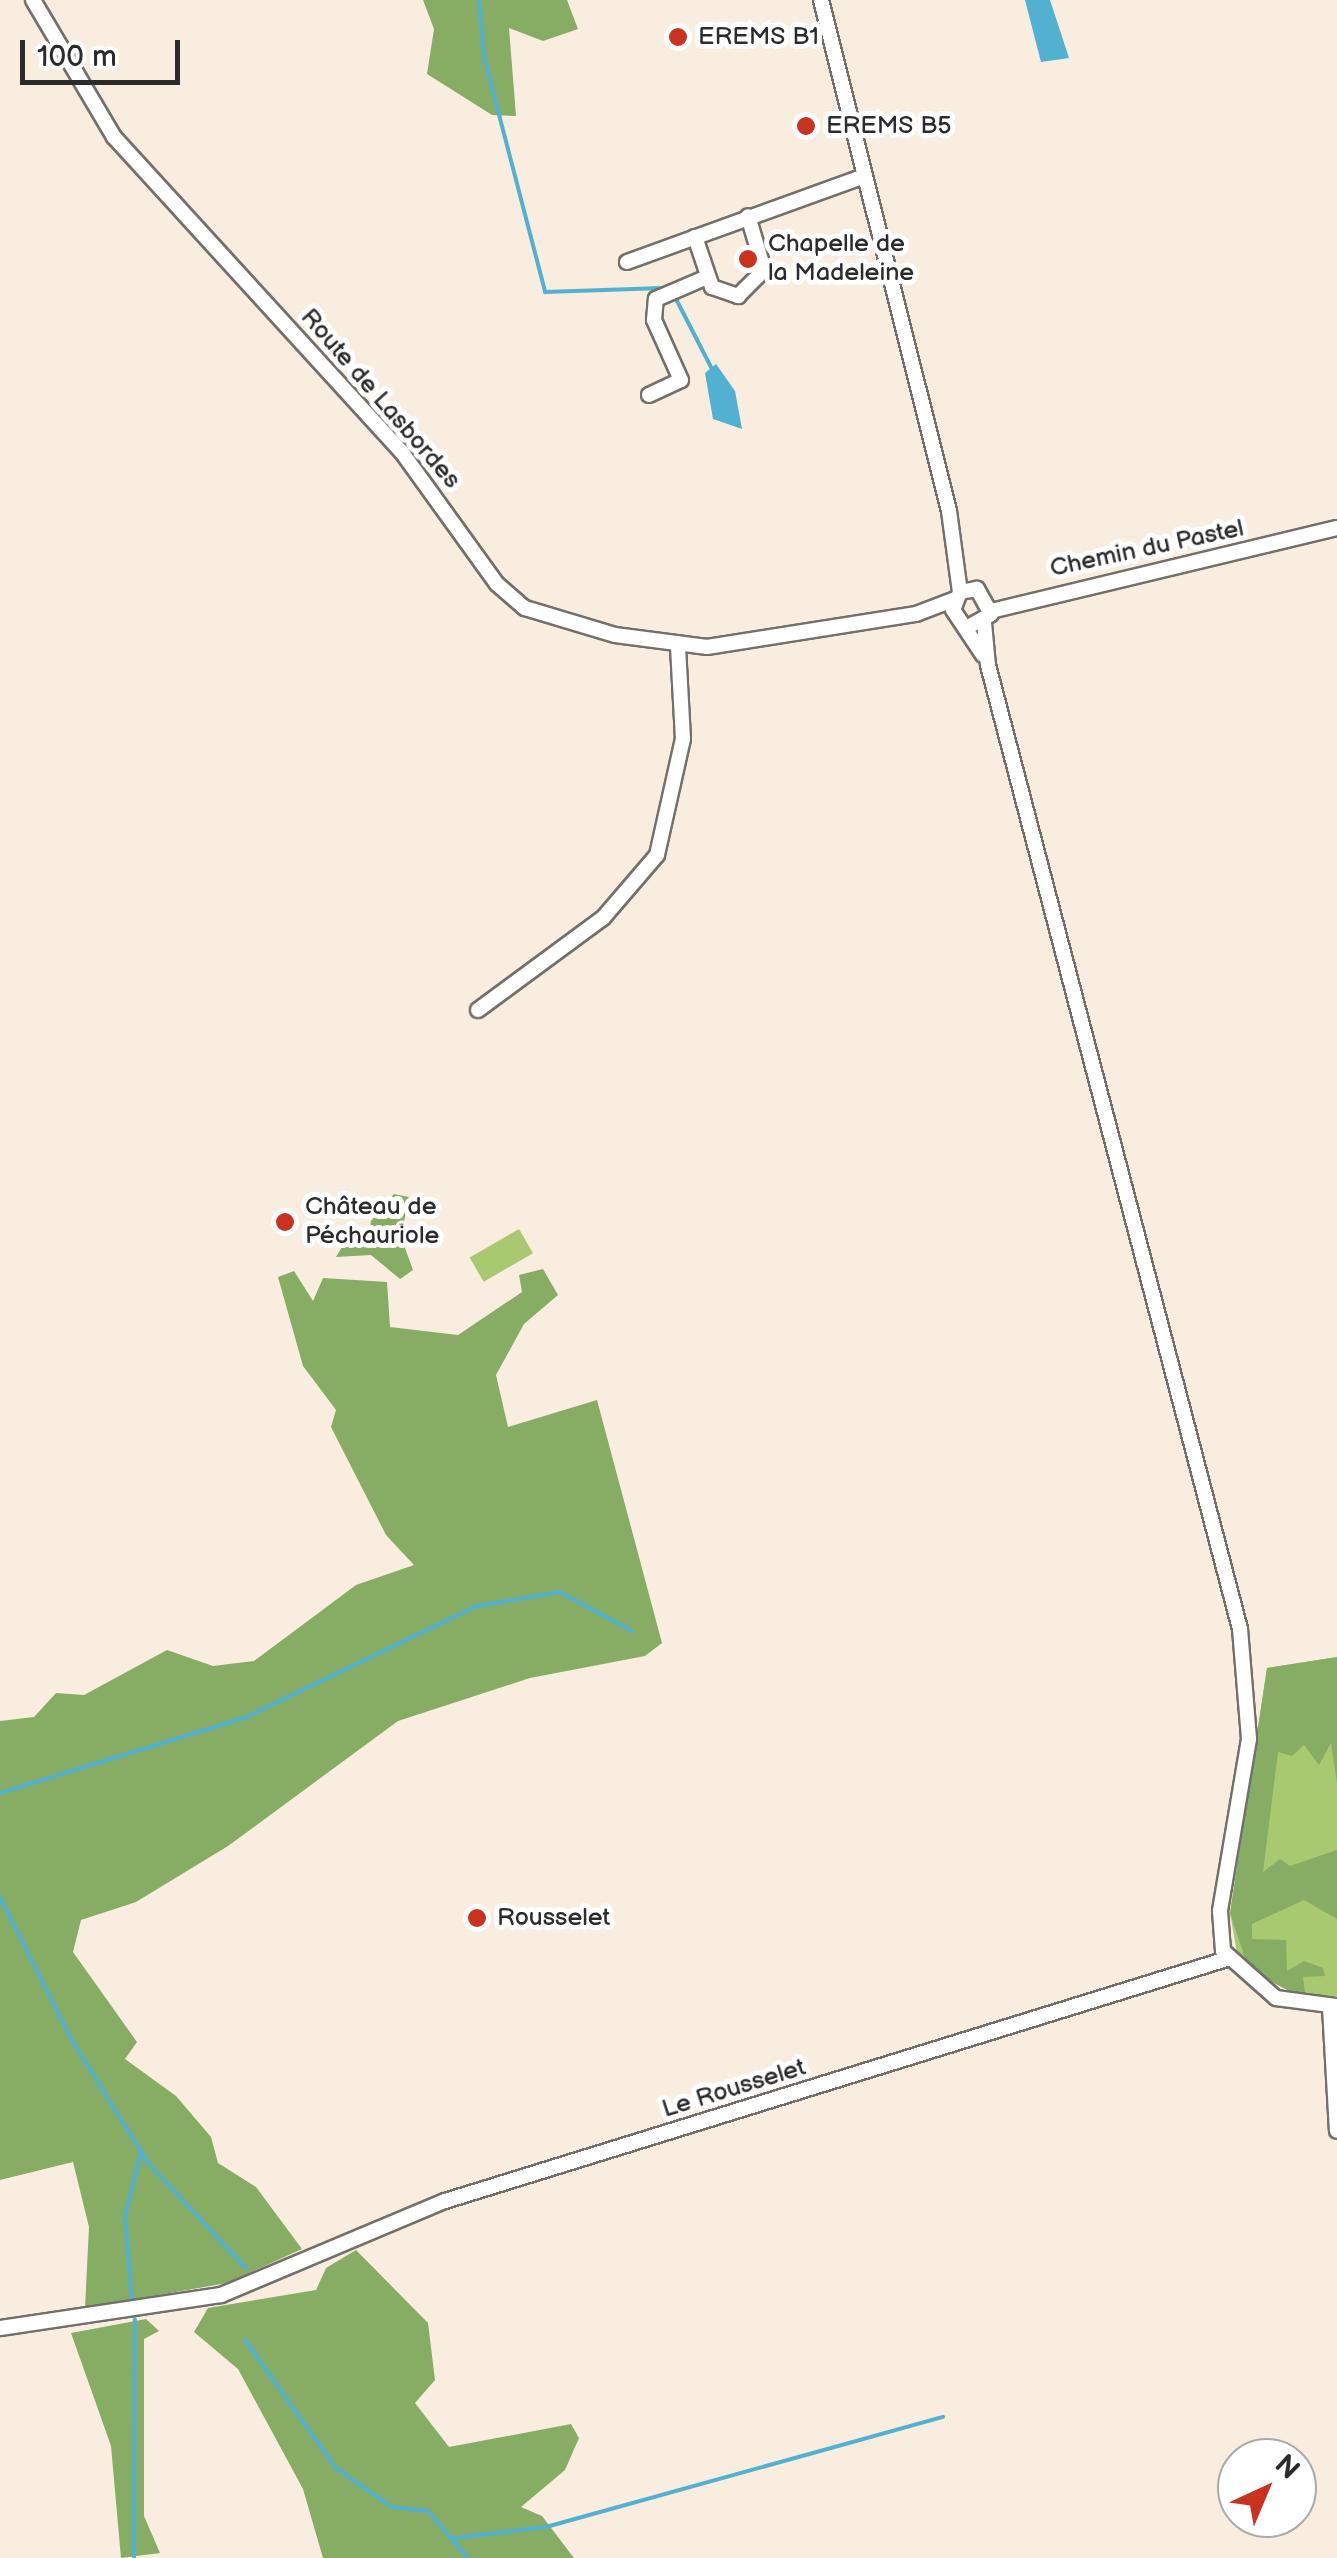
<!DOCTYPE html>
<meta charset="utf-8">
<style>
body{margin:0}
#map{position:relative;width:1337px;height:2558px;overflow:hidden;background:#f8edde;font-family:"Balsamiq Sans",sans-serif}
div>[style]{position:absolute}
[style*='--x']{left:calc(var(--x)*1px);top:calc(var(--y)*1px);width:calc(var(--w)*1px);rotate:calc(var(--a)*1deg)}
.green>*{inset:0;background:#a9c971;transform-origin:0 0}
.forest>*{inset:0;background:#86ad63}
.water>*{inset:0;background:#52b0d0}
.stream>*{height:4px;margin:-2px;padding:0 2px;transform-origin:2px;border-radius:2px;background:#52b0d0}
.roads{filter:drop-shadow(2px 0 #736f6a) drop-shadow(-2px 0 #736f6a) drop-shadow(0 2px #736f6a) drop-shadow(0 -2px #736f6a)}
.minor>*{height:14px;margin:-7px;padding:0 7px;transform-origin:7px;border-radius:7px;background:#fff}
.dots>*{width:28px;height:28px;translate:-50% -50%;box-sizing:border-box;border:5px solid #fff;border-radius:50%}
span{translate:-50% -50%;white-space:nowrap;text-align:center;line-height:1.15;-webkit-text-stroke:10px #fff;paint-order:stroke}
.poi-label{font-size:25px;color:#2b2b2b}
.left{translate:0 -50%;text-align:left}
.street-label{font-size:25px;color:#2b2b2b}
.north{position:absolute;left:1217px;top:2438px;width:100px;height:100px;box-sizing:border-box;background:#fff;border:2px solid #aaa;border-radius:50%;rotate:44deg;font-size:28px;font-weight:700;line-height:40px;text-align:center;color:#2b2b2b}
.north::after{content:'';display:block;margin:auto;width:35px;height:45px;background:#c8321e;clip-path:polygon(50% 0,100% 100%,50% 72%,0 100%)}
.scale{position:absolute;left:20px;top:40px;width:160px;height:45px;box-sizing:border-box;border:5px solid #2b2b2b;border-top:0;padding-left:12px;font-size:30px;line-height:35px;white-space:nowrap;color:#2b2b2b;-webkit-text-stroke:8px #fff;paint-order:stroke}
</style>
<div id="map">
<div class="green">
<div style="left:519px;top:1229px;width:28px;height:57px;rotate:60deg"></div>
<div style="clip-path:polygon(1337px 1657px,1337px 1996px,1306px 2000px,1237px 1953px,1230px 1913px,1267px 1668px)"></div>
</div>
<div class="forest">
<div style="clip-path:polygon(423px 0,567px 0,578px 29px,543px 41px,509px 28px,516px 116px,492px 115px,427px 74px,434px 29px)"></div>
<div style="clip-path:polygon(394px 1194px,409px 1197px,401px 1237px,413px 1270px,400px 1279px,371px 1255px,336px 1257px,345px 1242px,368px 1242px,371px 1221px)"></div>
<div style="clip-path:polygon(543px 1269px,558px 1295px,524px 1324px,496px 1375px,508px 1427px,597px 1400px,662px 1643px,645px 1656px,530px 1678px,398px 1721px,228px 1846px,136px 1902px,81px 1920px,73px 1952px,137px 2042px,125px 2059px,176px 2096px,211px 2137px,218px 2163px,256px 2187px,302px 2249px,227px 2283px,85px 2308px,89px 2227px,73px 2162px,0 2180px,0 1721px,34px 1717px,56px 1693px,84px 1695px,167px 1650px,213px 1666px,254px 1661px,356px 1585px,414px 1565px,386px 1535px,331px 1427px,336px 1410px,303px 1366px,278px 1277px,294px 1271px,313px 1301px,323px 1278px,387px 1282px,390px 1327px,458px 1335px,522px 1292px,519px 1275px)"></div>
<div style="clip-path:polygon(1337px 1657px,1337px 1783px,1331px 1743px,1319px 1765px,1304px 1745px,1292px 1756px,1278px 1752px,1263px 1872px,1280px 1859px,1290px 1866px,1337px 1850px,1337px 1919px,1304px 1900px,1252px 1924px,1252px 1939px,1286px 1940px,1287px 1971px,1304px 1961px,1323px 1968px,1325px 1976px,1303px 1977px,1306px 2000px,1249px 1970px,1230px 1913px,1267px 1668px)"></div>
<div style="clip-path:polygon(356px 2250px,428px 2323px,435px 2380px,415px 2403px,449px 2447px,571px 2424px,579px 2438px,565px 2470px,521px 2507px,542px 2516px,574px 2558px,323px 2558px,303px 2489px,238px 2369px,194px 2332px,208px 2308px,316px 2290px,326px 2268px)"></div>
<div style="clip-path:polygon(146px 2319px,159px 2331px,144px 2339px,144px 2516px,160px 2553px,121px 2558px,111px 2446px,71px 2333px)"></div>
</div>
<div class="water">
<div style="clip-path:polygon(1025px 0,1050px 0,1069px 58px,1041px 62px)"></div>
<div style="clip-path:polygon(716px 364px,735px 391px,742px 429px,713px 419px,705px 373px)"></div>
</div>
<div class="stream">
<div style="--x:479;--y:0;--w:57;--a:85"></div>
<div style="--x:484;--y:57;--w:243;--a:75.4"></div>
<div style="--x:545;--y:292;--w:118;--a:-1.9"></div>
<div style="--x:675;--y:297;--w:79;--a:62.8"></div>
<div style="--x:0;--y:1793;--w:255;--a:-17.1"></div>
<div style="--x:244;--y:1718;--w:259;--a:-25.7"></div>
<div style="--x:477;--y:1606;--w:84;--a:-9.6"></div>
<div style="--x:560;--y:1592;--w:82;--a:28.4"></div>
<div style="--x:0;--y:1897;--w:157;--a:63.4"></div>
<div style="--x:70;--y:2037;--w:148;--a:58.2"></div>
<div style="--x:148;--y:2163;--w:144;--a:47"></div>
<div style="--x:132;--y:2300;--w:84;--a:-94.8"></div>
<div style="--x:125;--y:2216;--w:66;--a:-76"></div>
<div style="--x:245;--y:2340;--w:157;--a:54.6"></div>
<div style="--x:336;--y:2468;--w:68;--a:34.9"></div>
<div style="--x:392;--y:2507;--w:36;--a:6"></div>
<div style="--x:428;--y:2511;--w:62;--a:49.6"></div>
<div style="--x:454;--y:2538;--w:93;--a:-6.8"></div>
<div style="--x:546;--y:2527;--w:412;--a:-15.5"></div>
<div style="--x:134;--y:2558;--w:239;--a:-89.8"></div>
</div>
<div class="roads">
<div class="minor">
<div style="--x:33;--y:0;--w:159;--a:59.4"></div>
<div style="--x:114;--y:137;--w:425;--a:47.6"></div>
<div style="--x:401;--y:451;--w:164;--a:54.2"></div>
<div style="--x:497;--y:584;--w:37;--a:41"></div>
<div style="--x:525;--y:608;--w:94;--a:16.7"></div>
<div style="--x:615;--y:635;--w:93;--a:7.4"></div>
<div style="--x:707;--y:647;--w:212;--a:-9"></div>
<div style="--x:916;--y:614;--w:42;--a:-21"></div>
<div style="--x:821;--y:0;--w:527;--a:75.94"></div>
<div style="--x:949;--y:511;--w:82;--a:82.3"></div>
<div style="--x:695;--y:237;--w:53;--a:71.2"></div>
<div style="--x:712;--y:287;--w:28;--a:19"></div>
<div style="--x:738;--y:296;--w:37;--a:-45"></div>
<div style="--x:764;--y:270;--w:56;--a:-106.5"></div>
<div style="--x:627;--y:262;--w:253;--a:-19.9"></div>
<div style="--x:649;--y:395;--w:35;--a:-25"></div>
<div style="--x:681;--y:380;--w:66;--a:-114.2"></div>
<div style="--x:654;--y:320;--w:21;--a:-85"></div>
<div style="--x:656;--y:299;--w:56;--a:-23.3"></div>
<div style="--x:991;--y:611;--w:356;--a:-13.5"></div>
<div style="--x:984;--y:623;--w:42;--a:84.6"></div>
<div style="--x:988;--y:665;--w:996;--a:75.35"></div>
<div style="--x:1240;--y:1629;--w:110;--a:85.3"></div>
<div style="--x:1249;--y:1739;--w:174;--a:99.6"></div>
<div style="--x:1220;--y:1911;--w:40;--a:85.7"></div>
<div style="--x:1223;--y:1951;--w:71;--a:41.6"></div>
<div style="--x:1276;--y:1998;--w:62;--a:7.5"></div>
<div style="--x:968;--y:627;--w:26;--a:-29"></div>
<div style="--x:991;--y:614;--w:29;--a:-119"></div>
<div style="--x:977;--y:589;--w:17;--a:170"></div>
<div style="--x:960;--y:592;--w:19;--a:111"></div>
<div style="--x:953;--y:610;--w:54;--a:56.3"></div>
<div style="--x:478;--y:1010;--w:155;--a:-36.4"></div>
<div style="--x:603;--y:918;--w:83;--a:-49.4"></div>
<div style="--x:657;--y:855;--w:119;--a:-77.4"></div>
<div style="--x:683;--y:739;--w:92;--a:-93.1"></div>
<div style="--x:1330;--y:2007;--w:124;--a:86.8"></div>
<div style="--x:0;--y:2328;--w:223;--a:-8.5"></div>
<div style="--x:221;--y:2295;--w:243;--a:-22.8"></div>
<div style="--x:445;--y:2201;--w:819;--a:-17.2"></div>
</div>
</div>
<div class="dots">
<div style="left:678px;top:37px;background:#c8321e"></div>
<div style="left:806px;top:126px;background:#c8321e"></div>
<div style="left:748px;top:259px;background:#c8321e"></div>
<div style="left:285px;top:1222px;background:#c8321e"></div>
<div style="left:477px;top:1918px;background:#c8321e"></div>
</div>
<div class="poi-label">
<span class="left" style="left:698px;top:37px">EREMS B1</span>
<span class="left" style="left:826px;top:126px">EREMS B5</span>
<span class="left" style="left:768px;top:259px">Chapelle de<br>la Madeleine</span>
<span class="left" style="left:305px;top:1222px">Château de<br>Péchauriole</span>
<span class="left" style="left:497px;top:1918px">Rousselet</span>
</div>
<div class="street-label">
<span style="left:380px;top:399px;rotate:49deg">Route de Lasbordes</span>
<span style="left:1147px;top:549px;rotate:-12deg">Chemin du Pastel</span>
<span style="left:734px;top:2089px;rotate:-17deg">Le Rousselet</span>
</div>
<div class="north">N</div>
<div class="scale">100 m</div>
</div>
